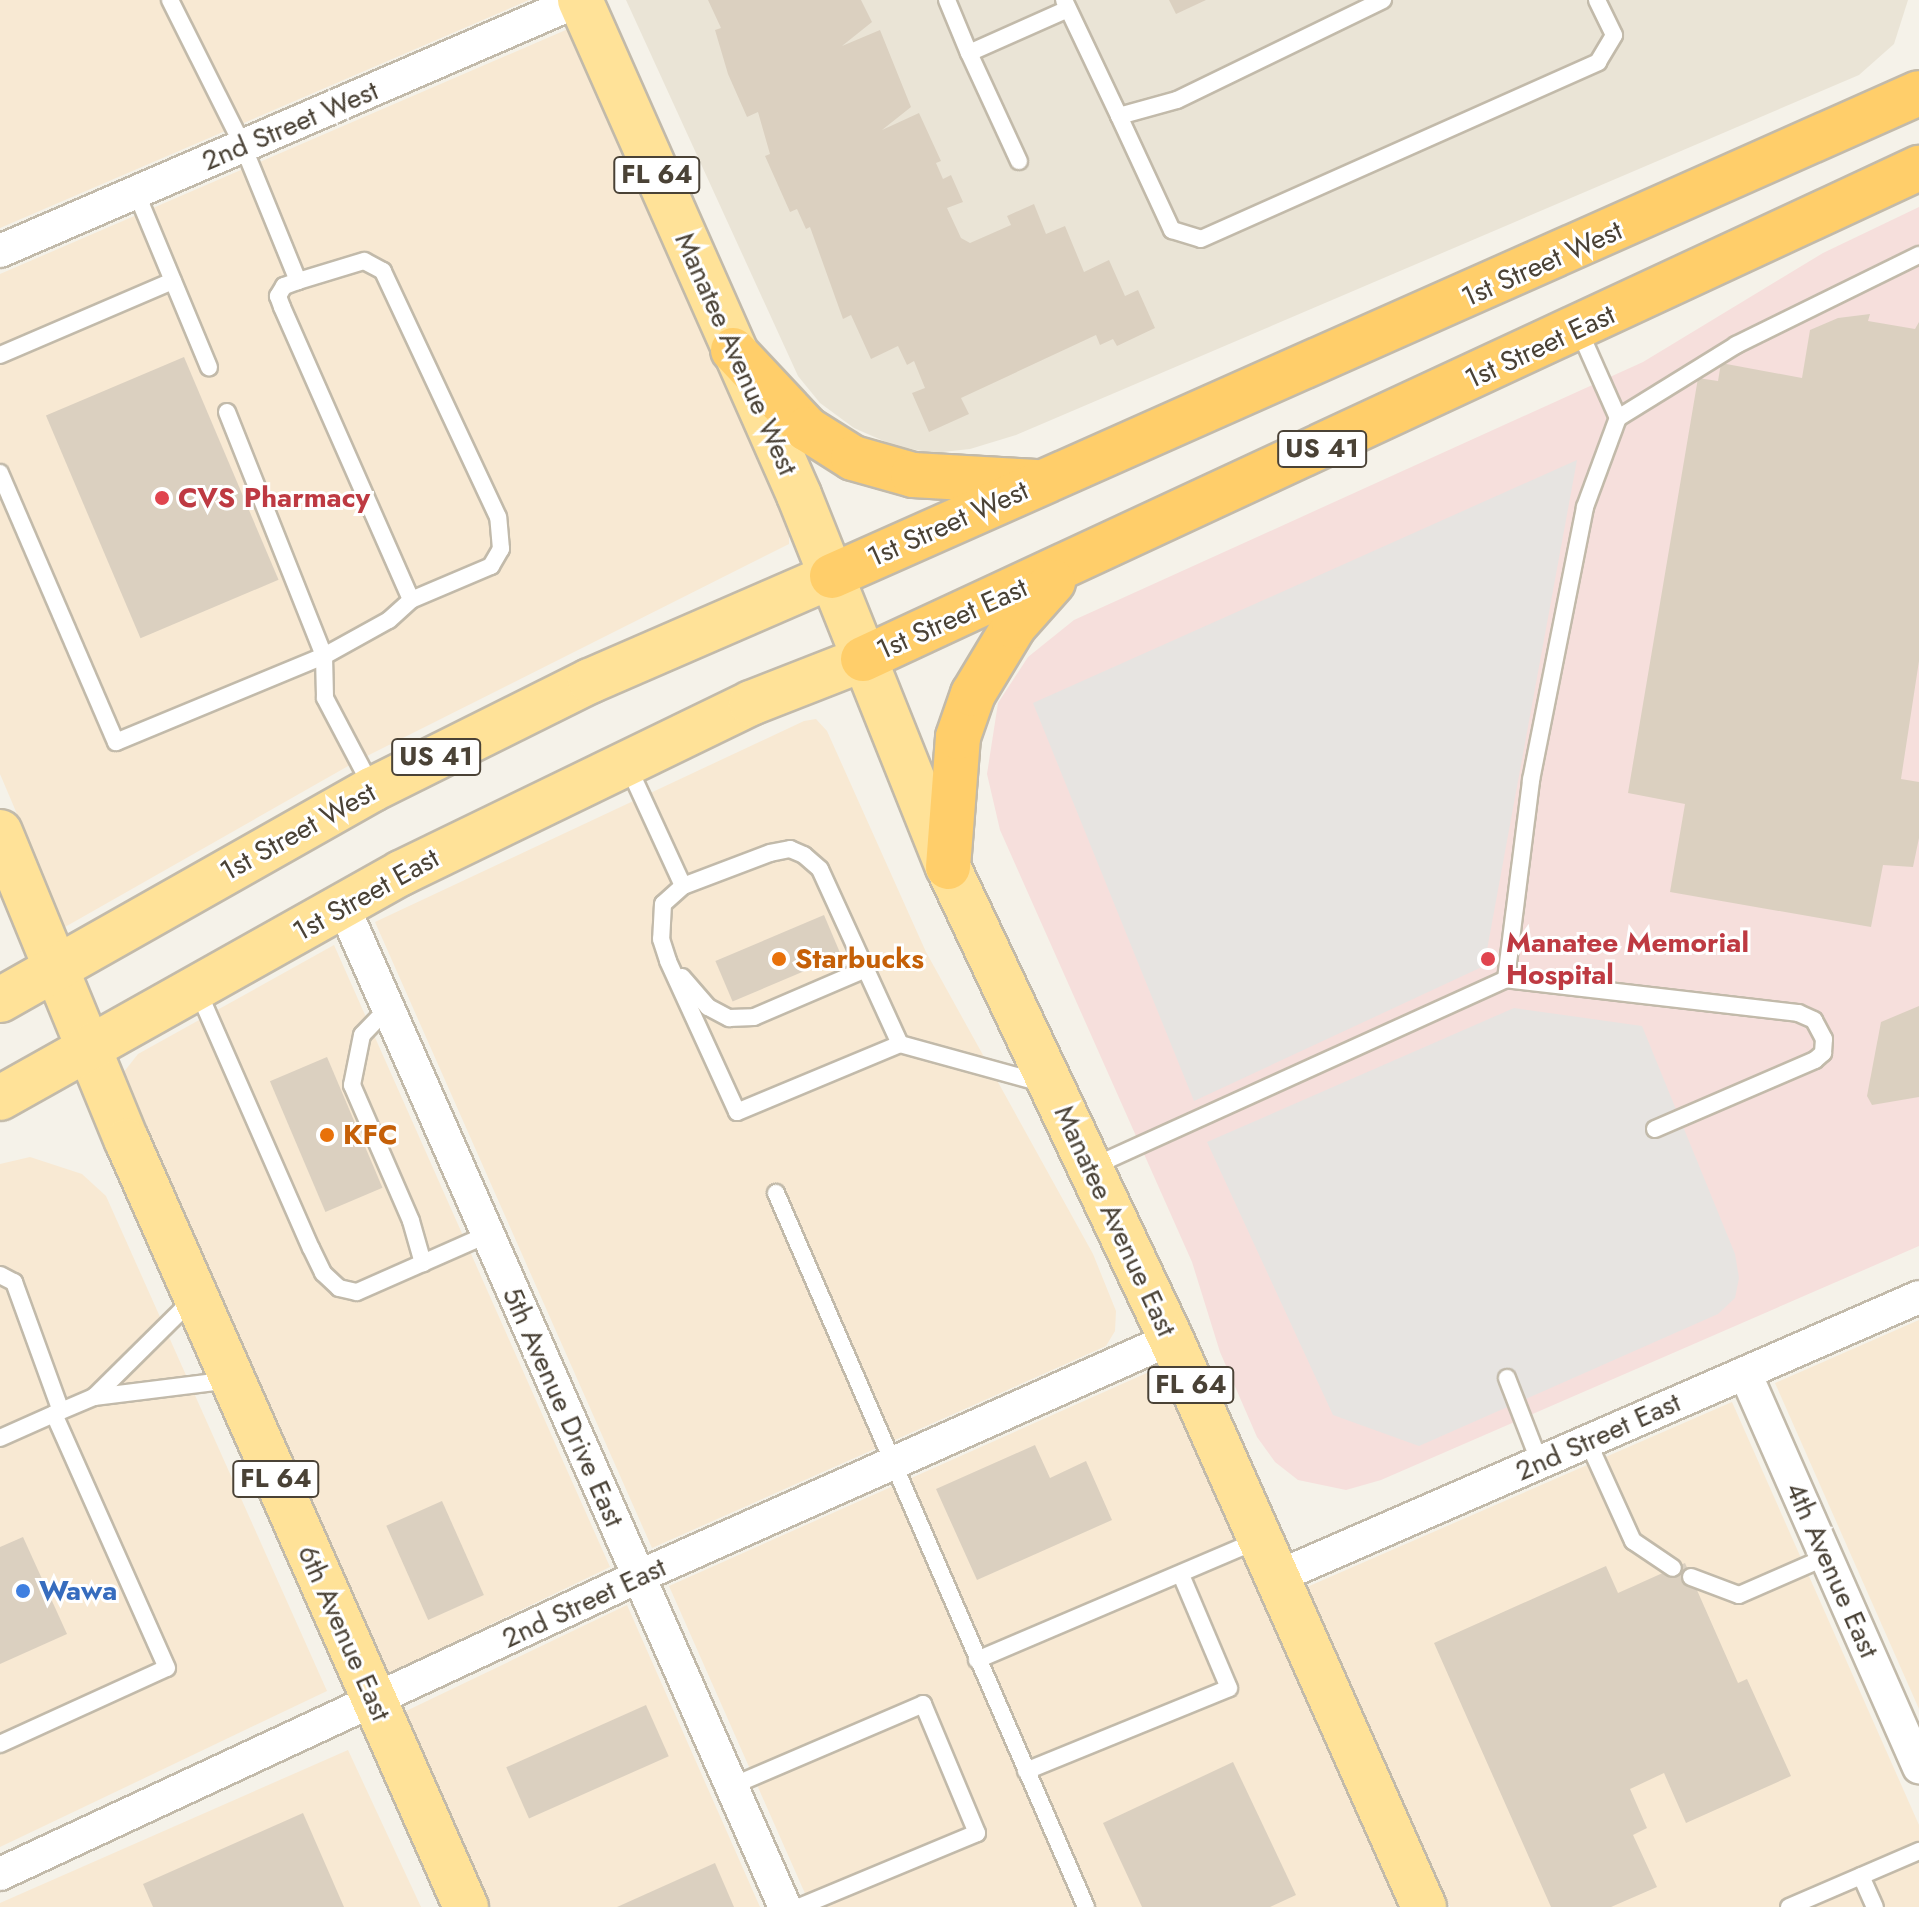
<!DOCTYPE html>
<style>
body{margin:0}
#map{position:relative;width:1919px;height:1907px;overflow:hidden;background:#f5f2e9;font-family:Jost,sans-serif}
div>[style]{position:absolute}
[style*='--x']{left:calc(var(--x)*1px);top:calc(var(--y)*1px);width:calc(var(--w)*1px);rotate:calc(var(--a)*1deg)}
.residential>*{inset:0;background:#eae4d6}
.commercial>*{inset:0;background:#f8e9d3}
.medical>*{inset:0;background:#f6dfdc}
.parking>*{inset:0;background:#e7e4e1}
.building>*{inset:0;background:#dbd0c0;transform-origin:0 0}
.roads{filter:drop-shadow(2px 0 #c2baaa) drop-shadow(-2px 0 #c2baaa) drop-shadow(0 2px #c2baaa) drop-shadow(0 -2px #c2baaa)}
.lane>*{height:16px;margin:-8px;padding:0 8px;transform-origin:8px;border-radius:8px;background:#fff}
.street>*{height:32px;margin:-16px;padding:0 16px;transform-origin:16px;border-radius:16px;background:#fff}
.primary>*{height:44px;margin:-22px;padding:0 22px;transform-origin:22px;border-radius:22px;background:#ffe298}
.highway>*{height:44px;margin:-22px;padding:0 22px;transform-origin:22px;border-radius:22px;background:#ffce6a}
.dots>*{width:22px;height:22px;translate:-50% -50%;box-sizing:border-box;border:4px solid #fff;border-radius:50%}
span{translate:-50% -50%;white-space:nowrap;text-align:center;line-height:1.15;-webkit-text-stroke:6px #fff;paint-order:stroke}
.shield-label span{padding:2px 6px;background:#fff;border:2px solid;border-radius:6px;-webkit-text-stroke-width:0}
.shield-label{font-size:26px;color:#4a4236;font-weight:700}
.street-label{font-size:28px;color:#4a4236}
.health-label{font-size:28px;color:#be3a42;font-weight:700}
.left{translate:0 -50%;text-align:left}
.food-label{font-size:28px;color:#c56008;font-weight:700}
.shop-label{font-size:28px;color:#366cbe;font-weight:700}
</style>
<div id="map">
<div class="residential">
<div style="clip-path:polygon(626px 0,1908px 0,1894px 44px,1859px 75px,1016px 435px,970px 449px,933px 453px,895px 446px,854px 428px,820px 403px,798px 376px)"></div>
</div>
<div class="commercial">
<div style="clip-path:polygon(0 0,529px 0,0 228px)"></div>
<div style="clip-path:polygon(568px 29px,789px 530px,789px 544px,357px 761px,65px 927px,0 774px,0 274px)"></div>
<div style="clip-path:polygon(804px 721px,816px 719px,827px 731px,926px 952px,1093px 1254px,1116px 1311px,1115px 1331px,1106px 1346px,652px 1548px,375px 922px)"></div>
<div style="clip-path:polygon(334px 945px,610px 1567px,387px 1674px,123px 1073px,138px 1054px)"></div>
<div style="clip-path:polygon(30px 1157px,82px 1174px,106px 1196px,327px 1691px,0 1847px,0 1164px)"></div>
<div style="clip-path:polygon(1919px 1320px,1919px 1709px,1775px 1383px)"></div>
<div style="clip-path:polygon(1158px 1368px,1398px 1907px,811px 1907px,669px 1586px)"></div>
<div style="clip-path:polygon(1732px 1402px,1919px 1825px,1919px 1907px,1450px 1907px,1307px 1587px)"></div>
<div style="clip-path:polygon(627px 1605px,760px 1907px,491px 1907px,404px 1712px)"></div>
<div style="clip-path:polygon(348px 1750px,421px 1907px,0 1907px,0 1903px)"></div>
</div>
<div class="medical">
<div style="clip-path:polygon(1919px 207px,1919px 1246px,1381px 1480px,1346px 1490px,1298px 1480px,1275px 1462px,1257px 1437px,1220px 1352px,1192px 1262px,1000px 830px,987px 774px,998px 703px,1028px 657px,1074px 620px,1643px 362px,1823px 253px)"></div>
</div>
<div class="parking">
<div style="clip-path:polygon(1577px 460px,1484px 966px,1194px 1101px,1033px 703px)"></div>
<div style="clip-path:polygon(1514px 1008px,1642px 1026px,1735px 1254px,1739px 1278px,1735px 1298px,1718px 1314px,1419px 1446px,1333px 1415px,1207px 1142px)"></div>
</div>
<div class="building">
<div style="clip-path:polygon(708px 0,861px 0,872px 22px,842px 46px,880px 30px,911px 107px,882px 130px,919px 113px,941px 161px,936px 163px,943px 179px,951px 175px,963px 202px,947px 208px,961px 238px,970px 243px,1011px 225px,1007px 216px,1034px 204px,1046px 234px,1065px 226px,1084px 272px,1109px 260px,1125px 296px,1138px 290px,1155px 328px,1117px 346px,1113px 339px,1100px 345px,1096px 335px,961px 398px,969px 414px,929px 432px,912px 393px,925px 388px,914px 361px,907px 365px,898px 346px,871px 359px,851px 315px,843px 319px,810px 227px,806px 229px,797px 209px,790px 212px,765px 156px,770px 154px,758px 112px,747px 117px,728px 74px,715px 30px,721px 28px)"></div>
<div style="clip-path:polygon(1169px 0,1206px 0,1176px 14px)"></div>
<div style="clip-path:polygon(1870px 314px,1868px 321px,1915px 329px,1919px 322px,1919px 661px,1901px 779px,1919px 782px,1919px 838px,1913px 867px,1883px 865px,1871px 927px,1670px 892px,1685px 804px,1628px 793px,1698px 378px,1718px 381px,1721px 363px,1802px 378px,1810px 330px,1838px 318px)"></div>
<div style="left:184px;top:357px;width:242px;height:150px;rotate:67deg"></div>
<div style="left:824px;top:915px;width:44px;height:118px;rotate:67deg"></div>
<div style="clip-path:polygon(1919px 1006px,1919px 1097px,1872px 1105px,1867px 1096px,1881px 1022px)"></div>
<div style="left:327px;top:1057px;width:142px;height:62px;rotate:67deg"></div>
<div style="clip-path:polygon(1035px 1445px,1050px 1478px,1086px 1461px,1112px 1520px,977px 1580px,936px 1489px)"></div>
<div style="left:442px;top:1501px;width:103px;height:61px;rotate:66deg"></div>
<div style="clip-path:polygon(23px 1537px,67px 1634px,0 1664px,0 1547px)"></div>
<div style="clip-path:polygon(1685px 1563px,1738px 1683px,1747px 1679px,1791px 1776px,1686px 1823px,1664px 1773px,1630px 1789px,1647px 1828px,1633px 1835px,1657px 1887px,1611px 1907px,1551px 1907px,1434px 1643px,1606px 1566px,1618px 1593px)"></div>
<div style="left:646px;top:1705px;width:56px;height:153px;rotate:66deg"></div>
<div style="clip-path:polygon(1233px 1762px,1296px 1895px,1270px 1907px,1142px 1907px,1103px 1823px)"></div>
<div style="clip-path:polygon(303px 1813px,344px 1907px,153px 1907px,143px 1884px)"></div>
<div style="clip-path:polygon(715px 1863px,734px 1907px,617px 1907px)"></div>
</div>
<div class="roads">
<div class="lane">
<div style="--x:170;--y:0;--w:163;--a:63.4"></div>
<div style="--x:243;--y:146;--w:146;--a:67.8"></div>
<div style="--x:298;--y:281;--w:15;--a:160"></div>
<div style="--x:284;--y:286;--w:12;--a:121"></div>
<div style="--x:278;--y:296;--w:12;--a:70"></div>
<div style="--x:282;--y:307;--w:320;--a:66.2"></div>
<div style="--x:411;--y:600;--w:87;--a:-23"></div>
<div style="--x:491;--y:566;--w:20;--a:-60"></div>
<div style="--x:501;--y:549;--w:32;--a:-95"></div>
<div style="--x:498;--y:517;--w:272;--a:-115.1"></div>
<div style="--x:383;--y:271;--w:21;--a:-152"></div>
<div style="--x:364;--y:261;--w:69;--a:163.1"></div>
<div style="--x:947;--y:0;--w:57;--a:67.5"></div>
<div style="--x:969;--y:53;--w:108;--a:-24"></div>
<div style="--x:1064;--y:0;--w:128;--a:64.6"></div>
<div style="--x:1119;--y:116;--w:60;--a:-15.4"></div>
<div style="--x:1177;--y:100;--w:229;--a:-25.9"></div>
<div style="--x:969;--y:53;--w:119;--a:65.2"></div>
<div style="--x:1119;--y:116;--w:126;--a:65.1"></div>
<div style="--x:1172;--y:230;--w:30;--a:17"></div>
<div style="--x:1201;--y:239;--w:435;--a:-24"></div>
<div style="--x:1598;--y:62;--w:31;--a:-59"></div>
<div style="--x:1614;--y:35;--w:39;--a:-116"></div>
<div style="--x:136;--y:192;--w:190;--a:67.4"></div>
<div style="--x:1579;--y:330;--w:96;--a:66.1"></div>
<div style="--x:0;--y:355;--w:188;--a:-23.2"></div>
<div style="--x:227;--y:412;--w:263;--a:68.3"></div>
<div style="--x:324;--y:656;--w:74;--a:-29"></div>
<div style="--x:389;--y:620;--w:30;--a:-42"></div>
<div style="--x:0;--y:473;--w:293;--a:66.7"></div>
<div style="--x:116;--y:742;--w:225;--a:-22.5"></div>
<div style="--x:324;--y:656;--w:42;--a:88.6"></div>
<div style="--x:325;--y:698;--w:101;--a:62.2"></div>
<div style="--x:627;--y:764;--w:134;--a:65.3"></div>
<div style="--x:682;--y:977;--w:40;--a:49"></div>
<div style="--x:708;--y:1007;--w:24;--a:28"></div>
<div style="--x:729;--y:1018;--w:25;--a:-2"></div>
<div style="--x:754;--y:1017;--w:122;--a:-23.2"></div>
<div style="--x:198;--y:991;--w:281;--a:66.3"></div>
<div style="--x:311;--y:1248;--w:28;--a:64"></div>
<div style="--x:323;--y:1273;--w:22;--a:43"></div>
<div style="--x:339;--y:1288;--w:18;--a:13"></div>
<div style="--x:357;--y:1292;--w:141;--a:-23.8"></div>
<div style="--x:388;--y:1008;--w:37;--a:134"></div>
<div style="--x:362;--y:1035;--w:51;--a:101.3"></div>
<div style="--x:352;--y:1085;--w:148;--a:66.5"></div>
<div style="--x:411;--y:1221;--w:44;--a:74.1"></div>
<div style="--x:900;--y:1044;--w:192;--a:-114.6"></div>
<div style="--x:820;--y:869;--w:21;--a:-139"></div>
<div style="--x:804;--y:855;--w:15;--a:-157"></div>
<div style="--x:790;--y:849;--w:20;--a:169"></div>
<div style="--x:770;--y:853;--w:93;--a:159.2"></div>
<div style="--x:683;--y:886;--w:27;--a:138"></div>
<div style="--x:663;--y:904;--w:35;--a:93"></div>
<div style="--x:661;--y:939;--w:23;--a:72"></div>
<div style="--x:668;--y:961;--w:166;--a:65.4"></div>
<div style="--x:737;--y:1112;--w:177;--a:-22.6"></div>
<div style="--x:900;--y:1044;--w:147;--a:15.4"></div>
<div style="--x:1655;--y:1129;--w:174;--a:-23.3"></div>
<div style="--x:1815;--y:1060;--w:11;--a:-41"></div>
<div style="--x:1823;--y:1053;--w:14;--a:-86"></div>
<div style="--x:1824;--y:1039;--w:21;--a:-118"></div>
<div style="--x:1814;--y:1020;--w:17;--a:-156"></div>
<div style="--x:1798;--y:1013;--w:294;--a:-173.4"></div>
<div style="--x:1506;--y:979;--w:201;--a:-82.8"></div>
<div style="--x:1531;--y:780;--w:278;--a:-78.8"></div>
<div style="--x:1585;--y:507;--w:95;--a:-69.7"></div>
<div style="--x:1618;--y:418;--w:139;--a:-31.7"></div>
<div style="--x:1736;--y:345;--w:204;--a:-26.2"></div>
<div style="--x:1092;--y:1167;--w:455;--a:-24.4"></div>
<div style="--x:776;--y:1193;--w:778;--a:66.53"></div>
<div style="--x:0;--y:1275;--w:16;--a:27"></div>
<div style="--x:14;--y:1282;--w:137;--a:70"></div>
<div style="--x:1507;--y:1378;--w:91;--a:68.8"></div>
<div style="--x:94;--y:1397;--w:138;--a:-44.7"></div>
<div style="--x:0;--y:1438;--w:59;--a:-24"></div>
<div style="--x:1588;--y:1442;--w:109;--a:65.6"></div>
<div style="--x:1633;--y:1541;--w:48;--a:34"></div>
<div style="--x:1691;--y:1577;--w:51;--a:20.6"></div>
<div style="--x:1739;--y:1595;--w:95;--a:-23.6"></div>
<div style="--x:977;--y:1660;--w:306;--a:-23.1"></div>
<div style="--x:0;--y:1744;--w:183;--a:-24.5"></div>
<div style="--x:167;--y:1668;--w:278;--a:-114"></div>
<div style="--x:54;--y:1414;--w:43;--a:-23"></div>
<div style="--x:94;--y:1397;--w:138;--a:-7.1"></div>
<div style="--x:1026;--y:1771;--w:219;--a:-22.2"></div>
<div style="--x:1229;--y:1688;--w:123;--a:-113"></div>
<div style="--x:732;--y:1786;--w:208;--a:-23.2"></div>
<div style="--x:923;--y:1704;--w:140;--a:67.3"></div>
<div style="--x:977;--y:1833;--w:193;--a:157.4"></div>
<div style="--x:1861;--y:1876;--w:34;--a:66"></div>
<div style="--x:1789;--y:1907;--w:142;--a:-23.3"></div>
</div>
<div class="street">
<div style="--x:0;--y:251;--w:632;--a:-23.4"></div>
<div style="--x:343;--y:906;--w:1094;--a:66.18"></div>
<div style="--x:1745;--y:1373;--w:431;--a:66.2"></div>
<div style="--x:1277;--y:1577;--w:700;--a:-23.56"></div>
<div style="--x:0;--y:1874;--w:706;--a:-24.97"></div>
<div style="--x:640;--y:1576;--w:581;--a:-24.05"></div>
</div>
<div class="primary">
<div style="--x:580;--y:0;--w:541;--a:66.13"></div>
<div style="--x:799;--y:495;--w:401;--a:68.2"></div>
<div style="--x:948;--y:867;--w:522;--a:64.71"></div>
<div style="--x:1171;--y:1339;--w:622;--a:65.99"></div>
<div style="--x:0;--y:832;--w:334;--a:67.7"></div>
<div style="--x:127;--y:1141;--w:838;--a:66.13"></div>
<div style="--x:0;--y:1000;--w:429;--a:-29.5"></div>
<div style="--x:373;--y:789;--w:242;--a:-26.5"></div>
<div style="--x:590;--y:681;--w:264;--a:-23.5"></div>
<div style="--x:0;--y:1098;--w:460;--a:-29.3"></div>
<div style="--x:401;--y:873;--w:389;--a:-25.9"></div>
<div style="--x:751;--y:703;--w:120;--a:-21.4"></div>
</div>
<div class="highway">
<div style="--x:733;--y:350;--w:108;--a:46.9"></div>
<div style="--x:807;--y:429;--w:54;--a:32.2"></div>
<div style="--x:853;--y:458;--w:62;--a:15.8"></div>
<div style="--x:913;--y:475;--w:123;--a:3.3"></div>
<div style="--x:832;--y:576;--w:1189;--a:-23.96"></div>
<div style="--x:863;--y:659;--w:1165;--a:-24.94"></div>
<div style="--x:948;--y:867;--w:130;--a:-85.6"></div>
<div style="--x:958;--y:737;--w:46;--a:-70.8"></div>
<div style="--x:973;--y:694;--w:79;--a:-58.9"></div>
<div style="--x:1014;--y:626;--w:59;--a:-48.4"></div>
</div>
</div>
<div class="dots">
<div style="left:162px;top:498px;background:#e0444e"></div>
<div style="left:779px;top:959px;background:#e8710a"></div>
<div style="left:1488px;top:959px;background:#e0444e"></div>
<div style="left:327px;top:1135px;background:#e8710a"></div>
<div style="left:23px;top:1591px;background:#3f7fe0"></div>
</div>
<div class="shield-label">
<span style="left:657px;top:175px">FL 64</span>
<span style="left:1322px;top:449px">US 41</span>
<span style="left:436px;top:757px">US 41</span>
<span style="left:1191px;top:1385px">FL 64</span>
<span style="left:276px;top:1479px">FL 64</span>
</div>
<div class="street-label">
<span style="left:290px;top:126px;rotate:-23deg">2nd Street West</span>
<span style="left:1542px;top:264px;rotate:-24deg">1st Street West</span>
<span style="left:1540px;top:347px;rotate:-25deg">1st Street East</span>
<span style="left:736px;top:354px;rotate:66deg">Manatee Avenue West</span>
<span style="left:948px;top:524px;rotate:-24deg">1st Street West</span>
<span style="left:952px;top:619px;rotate:-24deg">1st Street East</span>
<span style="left:298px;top:832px;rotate:-29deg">1st Street West</span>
<span style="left:366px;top:895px;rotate:-29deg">1st Street East</span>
<span style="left:1115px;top:1221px;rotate:65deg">Manatee Avenue East</span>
<span style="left:563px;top:1407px;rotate:66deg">5th Avenue Drive East</span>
<span style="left:1598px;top:1437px;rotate:-24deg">2nd Street East</span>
<span style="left:1832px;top:1570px;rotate:66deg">4th Avenue East</span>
<span style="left:584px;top:1603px;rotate:-25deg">2nd Street East</span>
<span style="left:344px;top:1633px;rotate:66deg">6th Avenue East</span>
</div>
<div class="health-label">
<span class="left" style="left:178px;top:498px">CVS Pharmacy</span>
<span class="left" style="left:1506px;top:959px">Manatee Memorial<br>Hospital</span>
</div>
<div class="food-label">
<span class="left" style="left:795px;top:959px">Starbucks</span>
<span class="left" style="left:343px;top:1135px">KFC</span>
</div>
<div class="shop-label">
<span class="left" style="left:39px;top:1591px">Wawa</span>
</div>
</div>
